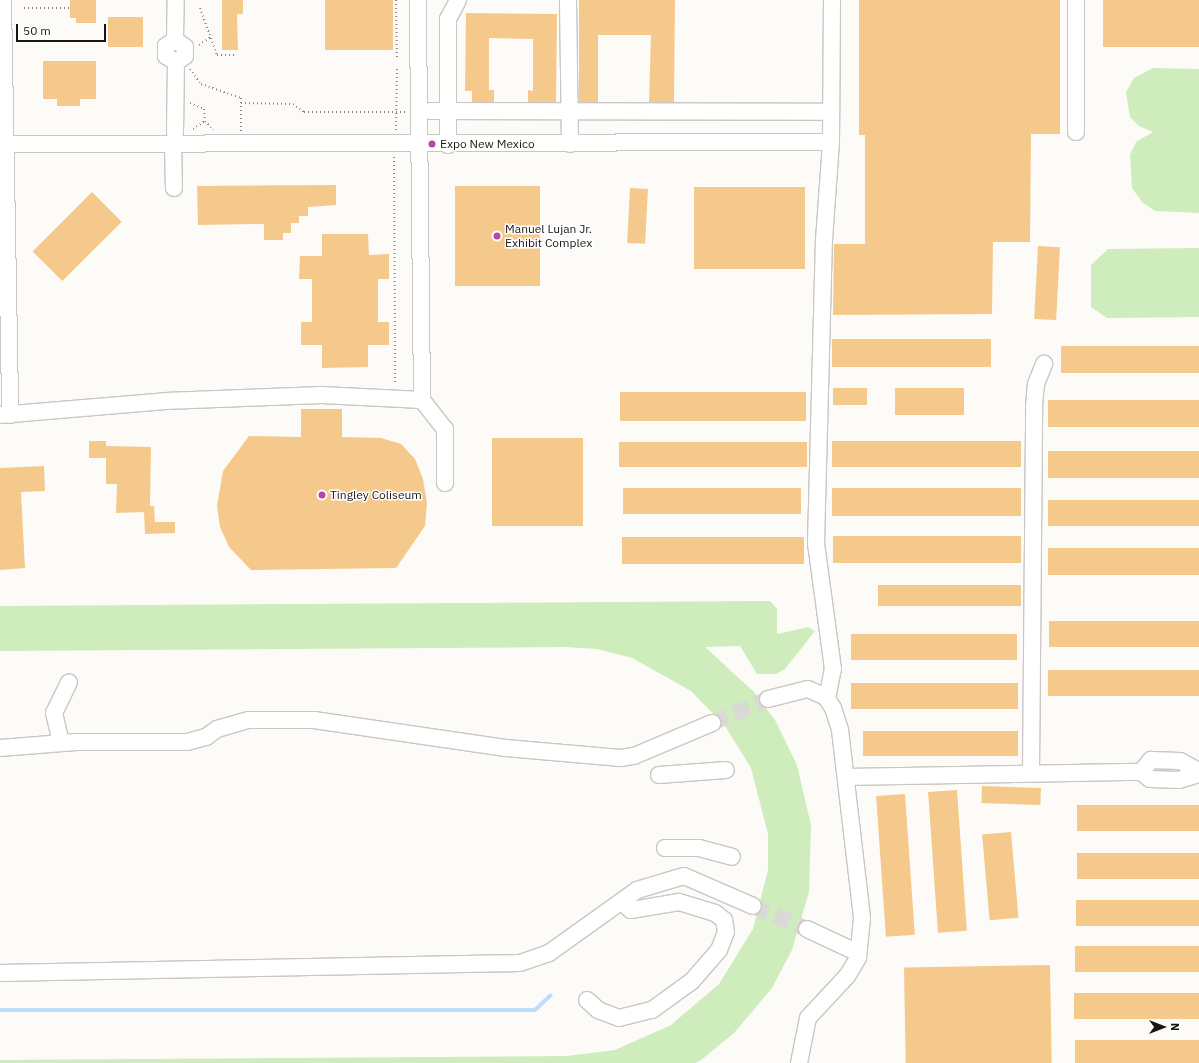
<!DOCTYPE html>
<style>
body{margin:0}
#map{position:relative;width:1199px;height:1063px;overflow:hidden;background:#fdfbf8;font-family:"IBM Plex Sans",sans-serif}
div>[style]{position:absolute}
[style*='--x']{left:calc(var(--x)*1px);top:calc(var(--y)*1px);width:calc(var(--w)*1px);rotate:calc(var(--a)*1deg)}
.green>*{inset:0;background:#ceecbc}
.stream>*{height:3.5px;margin:-1.75px;padding:0 1.75px;transform-origin:1.75px;border-radius:1.75px;background:#bcdefd}
.building>*{inset:0;background:#f5c98b;transform-origin:0 0}
.minor-tunnel>*{height:16px;margin-top:-8px;transform-origin:0;background:repeating-linear-gradient(90deg,#dad9d6 0 16px,transparent 0 24px)}
.path>*{height:2px;margin-top:-1px;transform-origin:0;background:repeating-linear-gradient(90deg,#888785 0 1px,transparent 0 4px)}
.roads{filter:drop-shadow(1px 0 #c9c6c3) drop-shadow(-1px 0 #c9c6c3) drop-shadow(0 1px #c9c6c3) drop-shadow(0 -1px #c9c6c3)}
.minor>*{height:16px;margin:-8px;padding:0 8px;transform-origin:8px;border-radius:8px;background:#fff}
.dots>*{width:11px;height:11px;translate:-50% -50%;box-sizing:border-box;border:2px solid #fff;border-radius:50%}
span{translate:-50% -50%;white-space:nowrap;text-align:center;line-height:1.15;-webkit-text-stroke:3px #fff;paint-order:stroke}
.poi-label{font-size:12px;color:#171615}
.left{translate:0 -50%;text-align:left}
.north{position:absolute;left:1143px;top:1007px;width:40px;height:40px;-webkit-text-stroke:3px #fff;paint-order:stroke;rotate:90deg;font-size:11px;font-weight:700;line-height:16px;text-align:center;color:#171615}
.north::after{content:'';display:block;margin:auto;width:14px;height:18px;background:#171615;clip-path:polygon(50% 0,100% 100%,50% 72%,0 100%)}
.scale{position:absolute;left:16px;top:24px;width:90px;height:18px;box-sizing:border-box;border:2px solid #171615;border-top:0;padding-left:5px;font-size:12px;line-height:14px;white-space:nowrap;color:#171615;-webkit-text-stroke:3px #fff;paint-order:stroke}
</style>
<div id="map">
<div class="green">
<div style="clip-path:polygon(1153px 68px,1199px 69px,1199px 213px,1155px 211px,1142px 202px,1132px 188px,1130px 155px,1136px 142px,1153px 132px,1139px 126px,1130px 117px,1126px 92px,1134px 78px)"></div>
<div style="clip-path:polygon(1199px 248px,1199px 317px,1107px 318px,1091px 307px,1091px 265px,1108px 249px)"></div>
<div style="clip-path:polygon(770px 601px,777px 609px,777px 634px,808px 627px,815px 631px,785px 669px,776px 674px,757px 674px,740px 646px,705px 647px,753px 691px,775px 720px,797px 765px,811px 825px,809px 892px,792px 950px,772px 988px,734px 1033px,701px 1060px,695px 1063px,0 1063px,0 1060px,567px 1056px,615px 1050px,671px 1025px,719px 984px,753px 929px,768px 870px,768px 834px,751px 768px,725px 726px,691px 691px,632px 658px,597px 649px,565px 647px,0 651px,0 606px)"></div>
</div>
<div class="stream">
<div style="--x:0;--y:1010;--w:535;--a:0"></div>
<div style="--x:535;--y:1010;--w:21;--a:-43"></div>
</div>
<div class="building">
<div style="clip-path:polygon(70px 0,96px 0,96px 23px,76px 23px,76px 18px,70px 18px)"></div>
<div style="clip-path:polygon(222px 0,243px 0,243px 14px,237px 14px,238px 50px,222px 50px)"></div>
<div style="left:325px;top:0;width:68px;height:50px"></div>
<div style="clip-path:polygon(579px 0,675px 0,674px 102px,649px 102px,651px 35px,598px 35px,598px 102px,579px 102px)"></div>
<div style="clip-path:polygon(859px 0,1060px 0,1060px 134px,1031px 134px,1030px 242px,993px 242px,992px 314px,833px 315px,834px 244px,865px 244px,865px 135px,859px 135px)"></div>
<div style="left:1103px;top:0;width:96px;height:47px"></div>
<div style="clip-path:polygon(466px 13px,557px 14px,556px 102px,528px 102px,528px 90px,533px 91px,533px 39px,489px 38px,489px 90px,494px 90px,494px 102px,472px 102px,472px 91px,465px 91px)"></div>
<div style="left:143px;top:17px;width:30px;height:35px;rotate:90deg"></div>
<div style="clip-path:polygon(43px 61px,96px 61px,96px 99px,80px 99px,80px 106px,57px 106px,57px 99px,43px 99px)"></div>
<div style="clip-path:polygon(336px 185px,336px 205px,308px 207px,308px 216px,299px 216px,299px 223px,291px 223px,291px 233px,283px 233px,283px 240px,264px 240px,264px 224px,198px 225px,197px 186px)"></div>
<div style="left:455px;top:186px;width:85px;height:100px"></div>
<div style="left:694px;top:187px;width:111px;height:82px"></div>
<div style="left:630px;top:188px;width:18px;height:55px;rotate:3deg"></div>
<div style="left:92px;top:192px;width:42px;height:84px;rotate:45deg"></div>
<div style="clip-path:polygon(322px 234px,368px 234px,369px 255px,389px 254px,389px 279px,378px 279px,378px 322px,389px 322px,389px 345px,368px 345px,368px 367px,322px 368px,322px 345px,301px 345px,301px 322px,312px 322px,312px 279px,299px 279px,300px 256px,322px 256px)"></div>
<div style="left:1038px;top:246px;width:22px;height:73px;rotate:3deg"></div>
<div style="left:991px;top:339px;width:28px;height:159px;rotate:90deg"></div>
<div style="left:1199px;top:346px;width:27px;height:138px;rotate:90deg"></div>
<div style="left:867px;top:388px;width:17px;height:34px;rotate:90deg"></div>
<div style="left:895px;top:388px;width:69px;height:27px"></div>
<div style="left:806px;top:392px;width:29px;height:186px;rotate:90deg"></div>
<div style="left:1048px;top:400px;width:151px;height:27px"></div>
<div style="clip-path:polygon(301px 409px,342px 409px,342px 437px,381px 438px,401px 444px,415px 459px,423px 479px,427px 503px,425px 526px,396px 568px,251px 570px,229px 547px,220px 527px,217px 506px,223px 471px,249px 436px,301px 437px)"></div>
<div style="left:492px;top:438px;width:91px;height:88px"></div>
<div style="clip-path:polygon(89px 441px,106px 441px,106px 446px,151px 447px,150px 506px,154px 506px,155px 522px,175px 522px,175px 533px,145px 534px,144px 512px,116px 513px,117px 484px,106px 484px,106px 458px,89px 458px)"></div>
<div style="left:832px;top:441px;width:189px;height:26px"></div>
<div style="left:619px;top:442px;width:188px;height:25px"></div>
<div style="left:1048px;top:451px;width:151px;height:27px"></div>
<div style="clip-path:polygon(44px 466px,45px 491px,21px 492px,25px 568px,0 570px,0 468px)"></div>
<div style="left:801px;top:488px;width:26px;height:178px;rotate:90deg"></div>
<div style="left:1021px;top:488px;width:28px;height:189px;rotate:90deg"></div>
<div style="left:1048px;top:500px;width:151px;height:26px"></div>
<div style="left:1021px;top:536px;width:27px;height:188px;rotate:90deg"></div>
<div style="left:804px;top:537px;width:27px;height:182px;rotate:90deg"></div>
<div style="left:1199px;top:548px;width:27px;height:151px;rotate:90deg"></div>
<div style="left:1021px;top:585px;width:21px;height:143px;rotate:90deg"></div>
<div style="left:1049px;top:621px;width:150px;height:26px"></div>
<div style="left:1017px;top:634px;width:26px;height:166px;rotate:90deg"></div>
<div style="left:1048px;top:670px;width:151px;height:26px"></div>
<div style="left:851px;top:683px;width:167px;height:26px"></div>
<div style="left:863px;top:731px;width:155px;height:25px"></div>
<div style="left:982px;top:786px;width:59px;height:17px;rotate:2deg"></div>
<div style="left:957px;top:790px;width:141px;height:29px;rotate:86deg"></div>
<div style="left:905px;top:794px;width:141px;height:29px;rotate:86deg"></div>
<div style="left:1199px;top:805px;width:26px;height:122px;rotate:90deg"></div>
<div style="left:1011px;top:832px;width:86px;height:29px;rotate:85deg"></div>
<div style="left:1077px;top:853px;width:122px;height:26px"></div>
<div style="left:1076px;top:900px;width:123px;height:26px"></div>
<div style="left:1075px;top:946px;width:124px;height:26px"></div>
<div style="left:1050px;top:965px;width:98px;height:146px;rotate:89deg"></div>
<div style="left:1199px;top:993px;width:26px;height:125px;rotate:90deg"></div>
<div style="left:1075px;top:1040px;width:124px;height:23px"></div>
</div>
<div class="minor-tunnel">
<div style="--x:712;--y:723;--w:61;--a:-23.2"></div>
<div style="--x:753;--y:906;--w:59;--a:23.1"></div>
</div>
<div class="path">
<div style="--x:396;--y:0;--w:58;--a:89"></div>
<div style="--x:24;--y:8;--w:46;--a:0"></div>
<div style="--x:200;--y:8;--w:50;--a:70.1"></div>
<div style="--x:217;--y:55;--w:19;--a:0"></div>
<div style="--x:199;--y:45;--w:14;--a:-34"></div>
<div style="--x:190;--y:69;--w:19;--a:54"></div>
<div style="--x:201;--y:84;--w:42;--a:19.3"></div>
<div style="--x:241;--y:98;--w:33;--a:90"></div>
<div style="--x:190;--y:103;--w:15;--a:23"></div>
<div style="--x:204;--y:109;--w:12;--a:85"></div>
<div style="--x:205;--y:121;--w:12;--a:48"></div>
<div style="--x:241;--y:103;--w:52;--a:1.1"></div>
<div style="--x:293;--y:104;--w:14;--a:36"></div>
<div style="--x:304;--y:112;--w:101;--a:0"></div>
<div style="--x:193;--y:129;--w:14;--a:-34"></div>
<div style="--x:396;--y:130;--w:62;--a:-89.1"></div>
<div style="--x:394;--y:157;--w:228;--a:89.7"></div>
</div>
<div class="roads">
<div class="minor">
<div style="--x:3;--y:0;--w:415;--a:89"></div>
<div style="--x:568;--y:0;--w:144;--a:89.2"></div>
<div style="--x:1076;--y:0;--w:132;--a:90"></div>
<div style="--x:175;--y:40;--w:11;--a:146"></div>
<div style="--x:166;--y:46;--w:10;--a:90"></div>
<div style="--x:166;--y:56;--w:12;--a:31"></div>
<div style="--x:430;--y:111;--w:401;--a:0.1"></div>
<div style="--x:175;--y:133;--w:71;--a:-89.2"></div>
<div style="--x:176;--y:62;--w:11;--a:-34"></div>
<div style="--x:185;--y:56;--w:9;--a:-90"></div>
<div style="--x:185;--y:47;--w:12;--a:-145"></div>
<div style="--x:175;--y:40;--w:39;--a:-89"></div>
<div style="--x:4;--y:144;--w:827;--a:-0.14"></div>
<div style="--x:173;--y:145;--w:43;--a:88.7"></div>
<div style="--x:448;--y:145;--w:126;--a:-90"></div>
<div style="--x:448;--y:19;--w:21;--a:-62"></div>
<div style="--x:422;--y:400;--w:37;--a:52"></div>
<div style="--x:445;--y:429;--w:54;--a:90"></div>
<div style="--x:0;--y:415;--w:166;--a:-4.8"></div>
<div style="--x:165;--y:401;--w:157;--a:-2.2"></div>
<div style="--x:322;--y:395;--w:100;--a:2.9"></div>
<div style="--x:422;--y:400;--w:400;--a:-90.6"></div>
<div style="--x:768;--y:699;--w:41;--a:-14"></div>
<div style="--x:808;--y:689;--w:20;--a:24"></div>
<div style="--x:826;--y:697;--w:13;--a:58"></div>
<div style="--x:833;--y:708;--w:23;--a:72"></div>
<div style="--x:840;--y:730;--w:189;--a:83.3"></div>
<div style="--x:862;--y:918;--w:40;--a:95.7"></div>
<div style="--x:858;--y:958;--w:21;--a:121"></div>
<div style="--x:847;--y:976;--w:57;--a:132.9"></div>
<div style="--x:808;--y:1018;--w:46;--a:101.3"></div>
<div style="--x:827;--y:699;--w:31;--a:-79"></div>
<div style="--x:833;--y:669;--w:127;--a:-97.7"></div>
<div style="--x:816;--y:543;--w:303;--a:-88.5"></div>
<div style="--x:824;--y:240;--w:98;--a:-85.9"></div>
<div style="--x:831;--y:142;--w:142;--a:-89.6"></div>
<div style="--x:61;--y:743;--w:31;--a:-103"></div>
<div style="--x:54;--y:713;--w:34;--a:-64"></div>
<div style="--x:0;--y:748;--w:76;--a:-4.5"></div>
<div style="--x:76;--y:742;--w:111;--a:0"></div>
<div style="--x:187;--y:742;--w:20;--a:-15"></div>
<div style="--x:206;--y:737;--w:14;--a:-36"></div>
<div style="--x:217;--y:729;--w:33;--a:-16"></div>
<div style="--x:249;--y:720;--w:65;--a:0"></div>
<div style="--x:314;--y:720;--w:194;--a:8.3"></div>
<div style="--x:506;--y:748;--w:115;--a:5"></div>
<div style="--x:621;--y:758;--w:13;--a:-9"></div>
<div style="--x:634;--y:756;--w:85;--a:-22.9"></div>
<div style="--x:1031;--y:771;--w:365;--a:-89.5"></div>
<div style="--x:1034;--y:406;--w:22;--a:-85"></div>
<div style="--x:1036;--y:384;--w:22;--a:-68"></div>
<div style="--x:1141;--y:772;--w:16;--a:-50"></div>
<div style="--x:1151;--y:760;--w:29;--a:2"></div>
<div style="--x:1180;--y:761;--w:21;--a:28"></div>
<div style="--x:659;--y:775;--w:67;--a:-4.3"></div>
<div style="--x:846;--y:777;--w:295;--a:-1"></div>
<div style="--x:1141;--y:772;--w:11;--a:38"></div>
<div style="--x:1150;--y:779;--w:29;--a:2"></div>
<div style="--x:1179;--y:780;--w:21;--a:-17"></div>
<div style="--x:665;--y:848;--w:34;--a:0"></div>
<div style="--x:699;--y:848;--w:34;--a:15"></div>
<div style="--x:807;--y:929;--w:56;--a:25.2"></div>
<div style="--x:0;--y:973;--w:520;--a:-1.1"></div>
<div style="--x:520;--y:963;--w:31;--a:-19"></div>
<div style="--x:549;--y:953;--w:108;--a:-35.6"></div>
<div style="--x:637;--y:890;--w:49;--a:-16.6"></div>
<div style="--x:684;--y:876;--w:75;--a:23.5"></div>
<div style="--x:587;--y:1000;--w:15;--a:42"></div>
<div style="--x:598;--y:1010;--w:22;--a:21"></div>
<div style="--x:619;--y:1018;--w:34;--a:-14"></div>
<div style="--x:652;--y:1010;--w:49;--a:-35.9"></div>
<div style="--x:692;--y:981;--w:41;--a:-48.9"></div>
<div style="--x:719;--y:950;--w:19;--a:-69"></div>
<div style="--x:726;--y:932;--w:12;--a:-99"></div>
<div style="--x:724;--y:920;--w:11;--a:-142"></div>
<div style="--x:715;--y:913;--w:38;--a:-163"></div>
<div style="--x:679;--y:902;--w:49;--a:170.5"></div>
<div style="--x:631;--y:910;--w:12;--a:-138"></div>
</div>
</div>
<div class="dots">
<div style="left:432px;top:144px;background:#b647a5"></div>
<div style="left:497px;top:236px;background:#b647a5"></div>
<div style="left:322px;top:495px;background:#b647a5"></div>
</div>
<div class="poi-label">
<span class="left" style="left:440px;top:144px">Expo New Mexico</span>
<span class="left" style="left:505px;top:236px">Manuel Lujan Jr.<br>Exhibit Complex</span>
<span class="left" style="left:330px;top:495px">Tingley Coliseum</span>
</div>
<div class="north">N</div>
<div class="scale">50 m</div>
</div>
